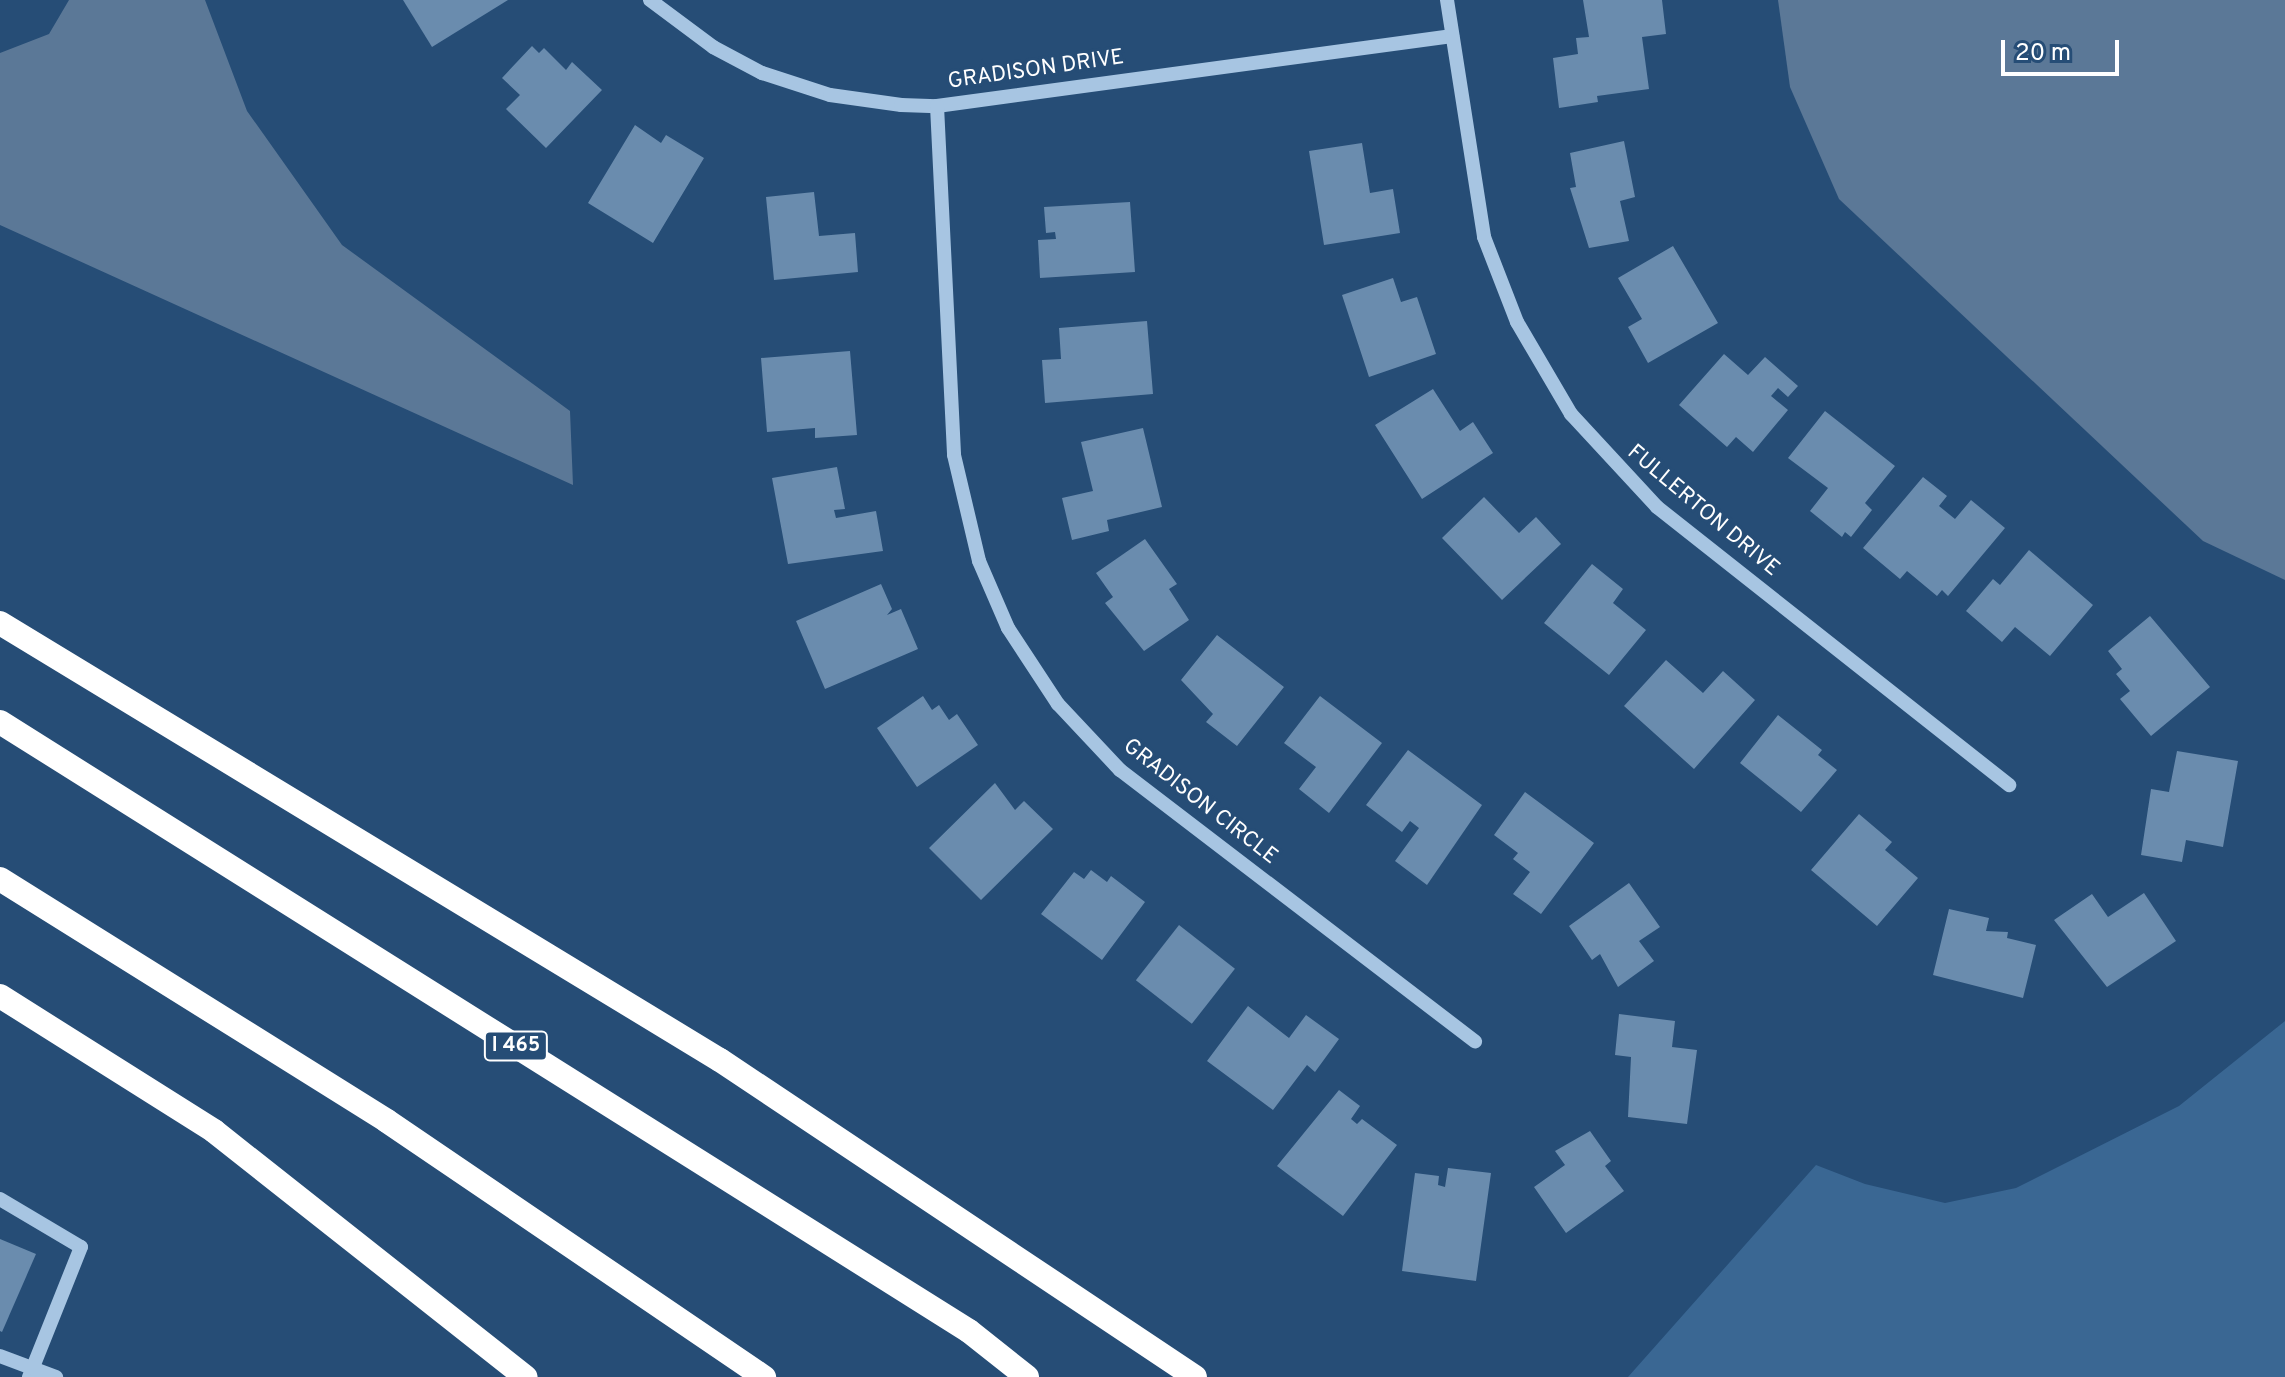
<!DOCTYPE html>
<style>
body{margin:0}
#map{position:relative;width:2285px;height:1377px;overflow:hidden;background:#264d76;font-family:Overpass,sans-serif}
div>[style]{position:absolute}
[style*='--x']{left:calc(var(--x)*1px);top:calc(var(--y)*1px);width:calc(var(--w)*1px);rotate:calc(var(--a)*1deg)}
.green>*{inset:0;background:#3a6793}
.water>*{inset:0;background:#5b7897}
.building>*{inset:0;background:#6a8cae;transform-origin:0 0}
.minor>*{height:14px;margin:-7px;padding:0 7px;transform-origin:7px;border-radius:7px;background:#a7c5e2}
.highway>*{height:24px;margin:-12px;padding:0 12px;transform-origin:12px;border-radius:12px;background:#fff}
span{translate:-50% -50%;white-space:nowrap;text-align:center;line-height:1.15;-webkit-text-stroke:6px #264d76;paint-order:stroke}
.shield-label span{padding:2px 6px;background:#264d76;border:2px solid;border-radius:6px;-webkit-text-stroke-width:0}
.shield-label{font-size:20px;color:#fff;font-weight:700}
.street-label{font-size:22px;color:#fff}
.scale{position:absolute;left:2001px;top:40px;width:118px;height:36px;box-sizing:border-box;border:4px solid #fff;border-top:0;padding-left:10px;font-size:24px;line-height:28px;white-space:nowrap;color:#fff;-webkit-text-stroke:6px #264d76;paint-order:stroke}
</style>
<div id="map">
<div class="green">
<div style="clip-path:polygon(2285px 1021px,2285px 1377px,1628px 1377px,1816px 1165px,1865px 1184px,1945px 1203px,2016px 1188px,2179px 1106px)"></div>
</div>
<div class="water">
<div style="clip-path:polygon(69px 0,205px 0,247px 111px,342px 245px,570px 411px,573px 485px,0 225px,0 53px,49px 34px)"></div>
<div style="clip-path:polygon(1778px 0,2285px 0,2285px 580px,2203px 541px,1839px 199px,1790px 87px)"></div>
</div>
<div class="building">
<div style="clip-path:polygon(403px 0,508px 0,432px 47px)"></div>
<div style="clip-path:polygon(1583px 0,1662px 0,1666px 34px,1642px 37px,1649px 89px,1597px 96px,1598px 102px,1559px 108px,1553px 58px,1578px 54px,1576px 38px,1589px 37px)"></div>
<div style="clip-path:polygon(532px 46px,539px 53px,544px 48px,566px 70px,572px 62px,602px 90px,546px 148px,506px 109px,520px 95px,502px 78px)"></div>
<div style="clip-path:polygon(635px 125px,661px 143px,666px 135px,704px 158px,653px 243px,588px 203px)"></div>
<div style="clip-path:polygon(1624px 141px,1635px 197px,1620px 201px,1629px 241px,1589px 248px,1570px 188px,1576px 187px,1570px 153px)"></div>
<div style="clip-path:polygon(1362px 143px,1370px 193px,1393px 189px,1400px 233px,1324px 245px,1309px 151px)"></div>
<div style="clip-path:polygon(814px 192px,819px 236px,855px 233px,858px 272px,774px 280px,766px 197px)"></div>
<div style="clip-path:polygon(1130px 202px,1135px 272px,1040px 278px,1038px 240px,1056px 239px,1055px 232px,1046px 233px,1044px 207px)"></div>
<div style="clip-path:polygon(1673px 246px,1718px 323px,1648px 363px,1628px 327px,1642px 319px,1618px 278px)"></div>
<div style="clip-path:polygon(1393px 278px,1401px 302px,1417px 297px,1436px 354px,1369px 377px,1342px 295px)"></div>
<div style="clip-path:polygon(1147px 321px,1153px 394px,1045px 403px,1042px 360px,1061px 359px,1059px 328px)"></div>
<div style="clip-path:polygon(850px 351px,857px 435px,815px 438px,815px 428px,767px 432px,761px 358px)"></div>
<div style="clip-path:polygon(1724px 354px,1748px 375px,1765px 357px,1798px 386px,1788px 397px,1778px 388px,1771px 396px,1788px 410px,1753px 452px,1736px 437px,1727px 447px,1679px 405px)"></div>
<div style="clip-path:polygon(1433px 389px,1460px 431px,1473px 422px,1493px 453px,1422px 499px,1375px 425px)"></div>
<div style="clip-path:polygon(1825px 411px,1895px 466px,1865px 503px,1872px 510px,1851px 537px,1845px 532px,1842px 537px,1810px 511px,1828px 488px,1788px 458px)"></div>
<div style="clip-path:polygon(1143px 428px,1162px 507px,1107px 520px,1109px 531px,1072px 540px,1062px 498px,1093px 491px,1081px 442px)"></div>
<div style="clip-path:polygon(837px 467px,845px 509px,834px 510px,836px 518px,876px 511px,883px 551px,788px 564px,772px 478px)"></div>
<div style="clip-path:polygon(1923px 477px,1947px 496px,1939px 506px,1955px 519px,1971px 500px,2005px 528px,1948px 596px,1942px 590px,1937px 596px,1907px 571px,1900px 579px,1863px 548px)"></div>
<div style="clip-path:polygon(1484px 497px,1519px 533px,1536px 517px,1561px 544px,1502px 600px,1442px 538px)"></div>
<div style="clip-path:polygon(1145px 539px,1177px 584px,1169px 589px,1189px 620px,1144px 651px,1105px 603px,1113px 597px,1096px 573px)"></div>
<div style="clip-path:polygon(2029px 550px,2093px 605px,2050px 656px,2015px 627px,2002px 642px,1966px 611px,1993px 579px,2000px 585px)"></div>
<div style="clip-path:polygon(1592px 564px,1623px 589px,1613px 603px,1646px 630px,1609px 675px,1544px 623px)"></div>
<div style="clip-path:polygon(881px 584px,892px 609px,887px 615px,901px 609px,918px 649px,825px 689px,796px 621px)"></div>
<div style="clip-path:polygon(2150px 616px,2210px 687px,2151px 736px,2120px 699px,2130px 691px,2116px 674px,2122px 669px,2108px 651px)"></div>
<div style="clip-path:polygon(1217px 635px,1284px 687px,1237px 746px,1206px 722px,1213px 714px,1181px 680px)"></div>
<div style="clip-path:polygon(1666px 660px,1703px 693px,1723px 671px,1755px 700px,1694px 769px,1624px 706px)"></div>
<div style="clip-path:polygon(923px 696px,932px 710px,939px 705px,949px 720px,957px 714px,978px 745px,917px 787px,877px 728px)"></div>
<div style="clip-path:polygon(1320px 696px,1382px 743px,1329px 813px,1299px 789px,1316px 767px,1284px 743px)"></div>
<div style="clip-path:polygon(1778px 715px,1822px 750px,1818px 755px,1837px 770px,1801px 812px,1740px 763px)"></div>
<div style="clip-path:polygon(1408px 750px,1482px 805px,1427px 885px,1395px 861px,1419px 828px,1410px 821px,1402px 832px,1366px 805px)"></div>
<div style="clip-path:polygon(2177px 751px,2238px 761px,2223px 847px,2186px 840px,2182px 862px,2141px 855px,2151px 789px,2169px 792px)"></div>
<div style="clip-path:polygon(995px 783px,1015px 810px,1024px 801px,1053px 829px,981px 900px,929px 848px)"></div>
<div style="clip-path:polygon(1525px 792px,1594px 843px,1541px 914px,1513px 894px,1530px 872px,1513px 859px,1518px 853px,1494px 835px)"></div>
<div style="clip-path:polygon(1859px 814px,1892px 842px,1885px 850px,1918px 878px,1877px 926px,1811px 870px)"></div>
<div style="clip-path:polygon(1091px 870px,1107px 882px,1111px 876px,1145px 902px,1102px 960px,1041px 914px,1074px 872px,1084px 879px)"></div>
<div style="clip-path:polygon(1629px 883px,1660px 927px,1639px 941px,1654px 961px,1618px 987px,1600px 954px,1592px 960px,1569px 926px)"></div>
<div style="clip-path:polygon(2144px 893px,2176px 941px,2107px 987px,2054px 920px,2092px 894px,2108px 917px)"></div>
<div style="clip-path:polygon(1949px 909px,1989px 918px,1986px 931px,2008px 932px,2007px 938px,2036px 945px,2023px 998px,1933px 975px)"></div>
<div style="left:1179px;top:925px;width:71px;height:70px;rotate:38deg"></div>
<div style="clip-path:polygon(1248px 1006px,1289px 1038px,1306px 1015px,1339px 1039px,1315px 1072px,1307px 1065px,1273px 1110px,1207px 1061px)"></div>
<div style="clip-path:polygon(1619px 1014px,1675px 1021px,1672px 1047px,1697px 1050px,1687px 1124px,1628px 1117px,1631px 1057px,1615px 1055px)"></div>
<div style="clip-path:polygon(1339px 1090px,1360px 1106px,1351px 1119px,1357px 1124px,1362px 1119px,1397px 1145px,1343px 1216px,1277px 1166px)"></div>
<div style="clip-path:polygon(1590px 1131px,1611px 1161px,1605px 1166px,1624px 1191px,1566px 1233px,1534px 1187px,1565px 1165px,1555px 1151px)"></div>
<div style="clip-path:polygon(1448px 1168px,1491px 1173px,1476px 1281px,1402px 1271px,1415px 1173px,1439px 1176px,1438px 1185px,1445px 1187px)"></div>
<div style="clip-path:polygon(0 1239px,36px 1254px,2px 1332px,0 1331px)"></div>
</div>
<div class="minor">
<div style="--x:650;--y:0;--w:79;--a:36.7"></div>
<div style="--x:713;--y:47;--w:55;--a:28"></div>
<div style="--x:762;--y:73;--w:71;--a:17.9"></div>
<div style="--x:830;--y:95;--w:72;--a:8"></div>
<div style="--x:901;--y:105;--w:36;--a:2"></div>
<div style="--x:937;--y:106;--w:520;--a:-7.74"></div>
<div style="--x:1447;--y:0;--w:240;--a:81.1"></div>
<div style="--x:1484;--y:237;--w:91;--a:68.8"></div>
<div style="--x:1517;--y:322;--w:107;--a:59.6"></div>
<div style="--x:1571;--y:414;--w:127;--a:47.2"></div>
<div style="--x:1657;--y:507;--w:449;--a:38.3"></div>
<div style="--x:937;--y:106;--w:349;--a:87.2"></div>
<div style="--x:954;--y:455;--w:109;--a:76.7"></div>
<div style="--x:979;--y:561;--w:73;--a:66.6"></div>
<div style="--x:1008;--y:628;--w:91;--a:56.7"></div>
<div style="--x:1058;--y:704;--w:91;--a:46.8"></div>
<div style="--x:1120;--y:770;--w:447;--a:37.4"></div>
<div style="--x:0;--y:1199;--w:94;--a:30.7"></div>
<div style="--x:81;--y:1247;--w:140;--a:111.8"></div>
<div style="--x:0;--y:1356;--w:60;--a:20.6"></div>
</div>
<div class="highway">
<div style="--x:0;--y:623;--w:842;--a:31.26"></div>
<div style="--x:720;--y:1060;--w:571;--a:33.72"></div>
<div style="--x:0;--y:722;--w:1144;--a:32.15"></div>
<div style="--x:969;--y:1331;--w:74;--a:38.4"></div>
<div style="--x:0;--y:879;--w:456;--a:32"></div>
<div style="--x:387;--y:1121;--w:456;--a:34.2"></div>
<div style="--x:0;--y:996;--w:253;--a:32.2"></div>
<div style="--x:214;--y:1131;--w:397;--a:38.3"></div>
</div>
<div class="shield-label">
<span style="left:516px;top:1046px">I 465</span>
</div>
<div class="street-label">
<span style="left:1036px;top:70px;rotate:-8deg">GRADISON DRIVE</span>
<span style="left:1703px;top:511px;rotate:40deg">FULLERTON DRIVE</span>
<span style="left:1200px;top:802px;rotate:38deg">GRADISON CIRCLE</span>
</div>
<div class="scale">20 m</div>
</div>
